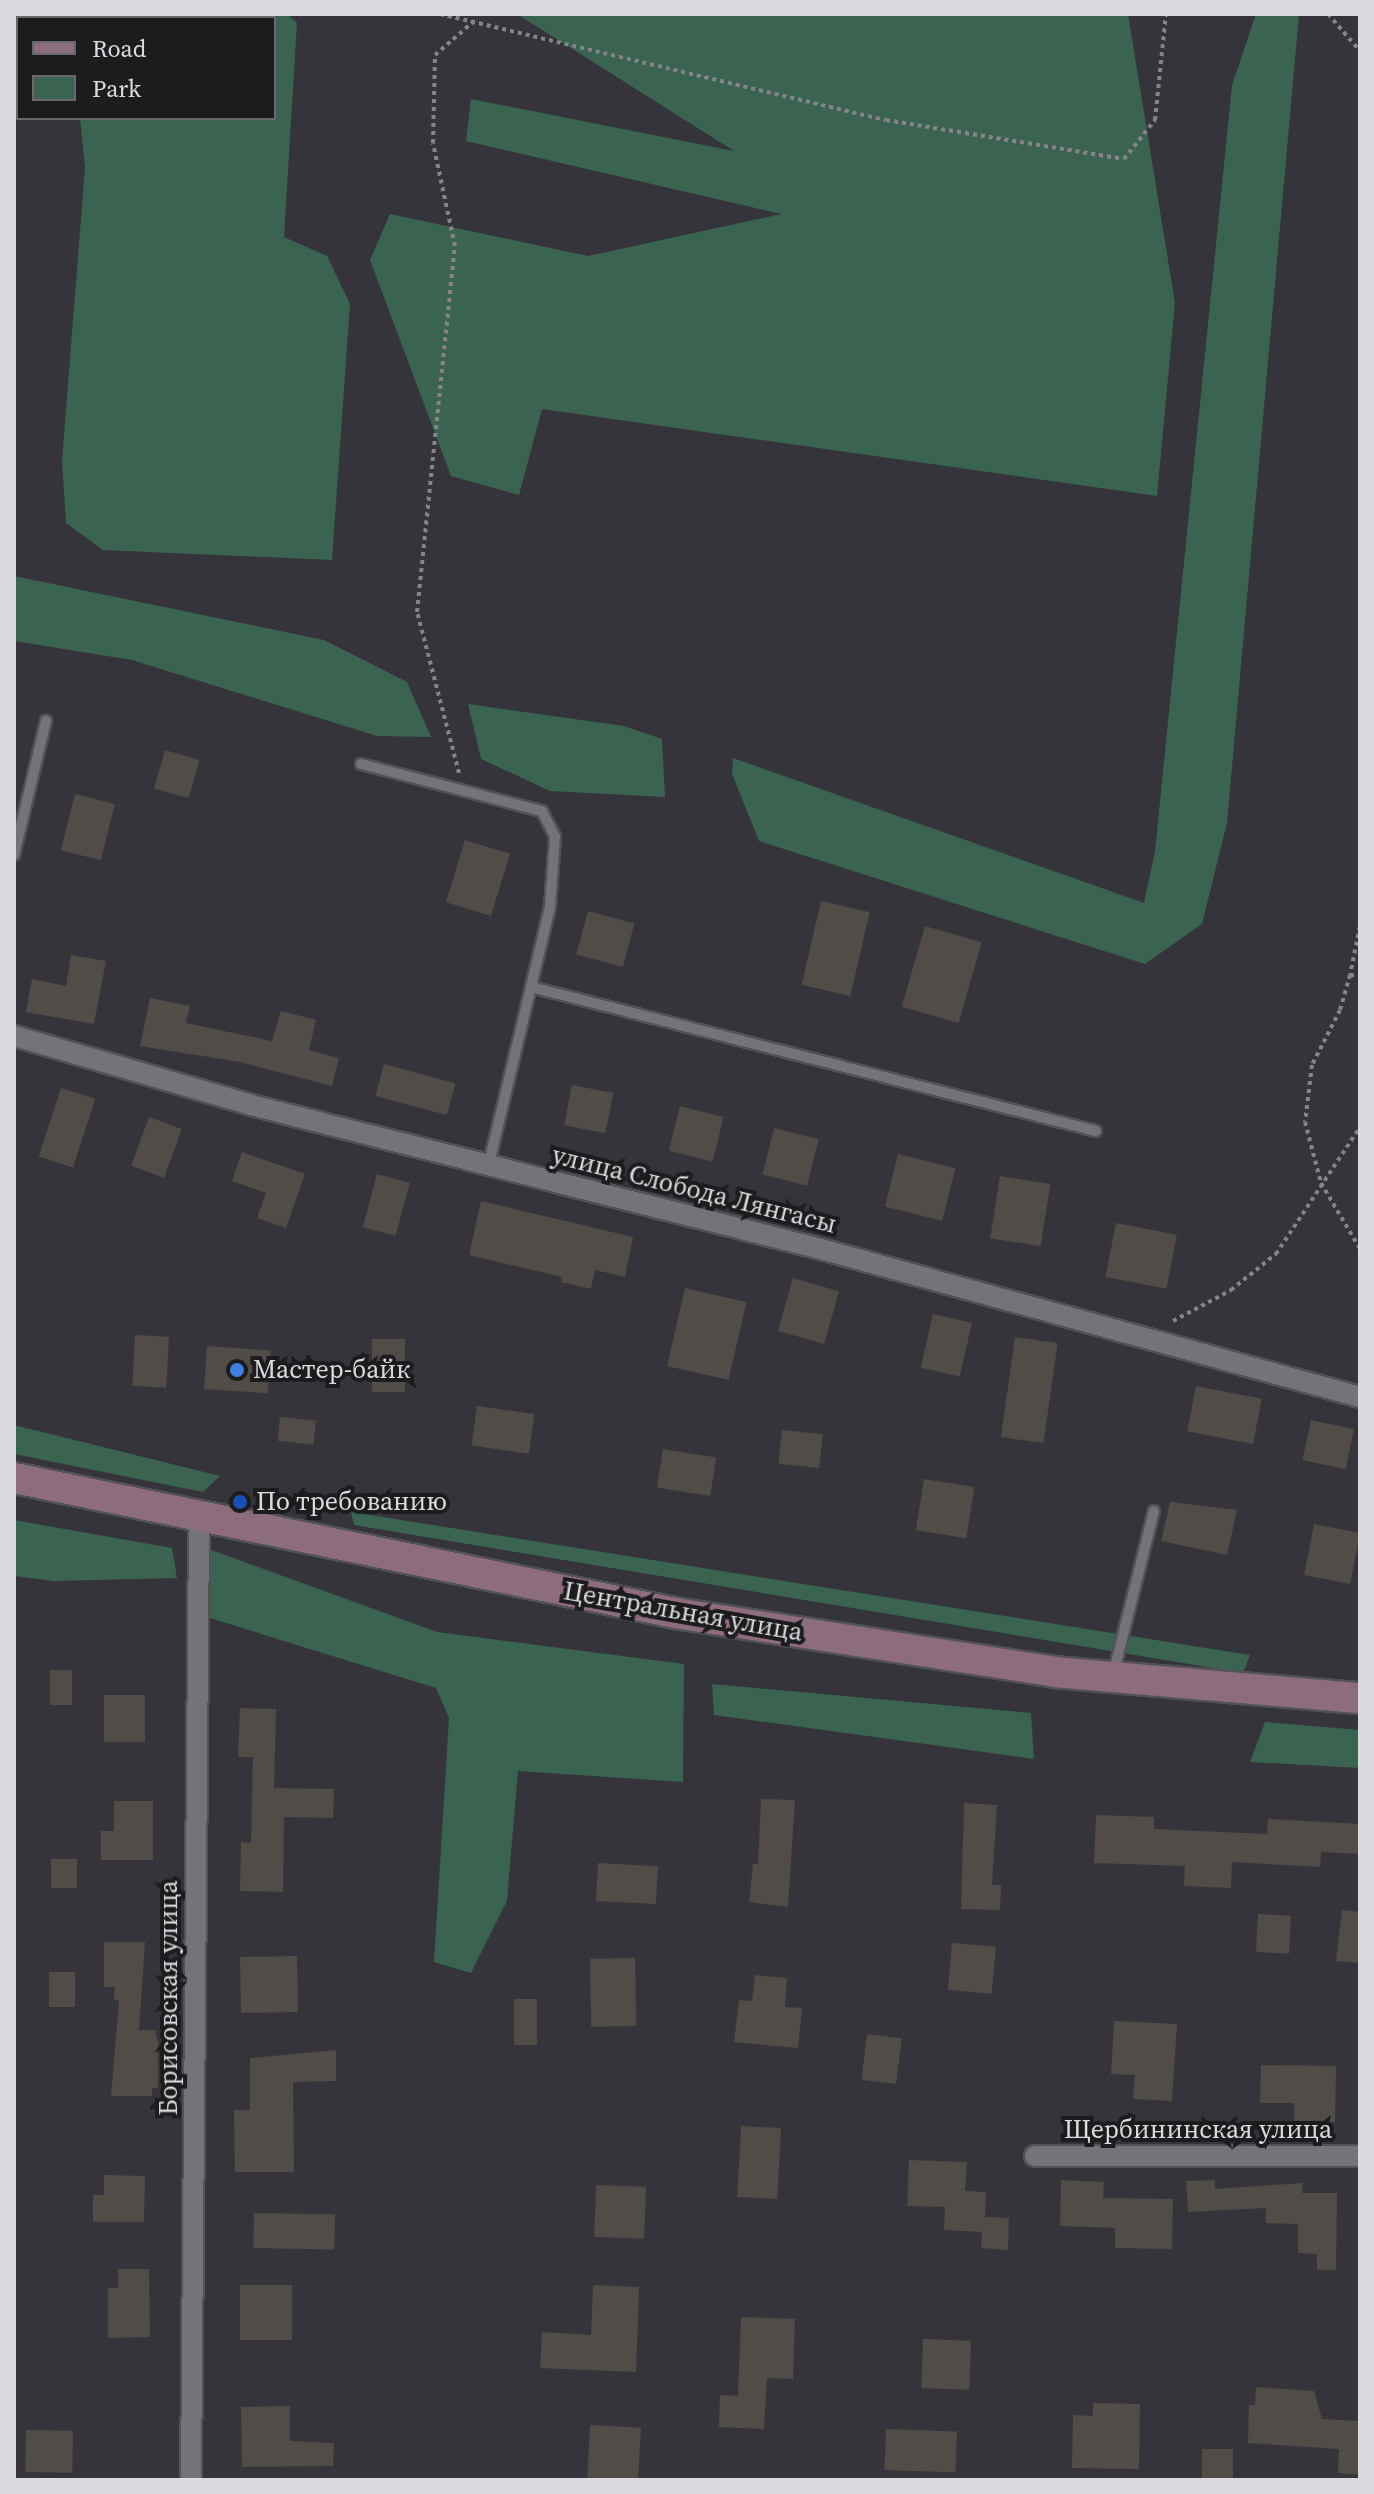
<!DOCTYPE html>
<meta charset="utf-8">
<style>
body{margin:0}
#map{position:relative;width:1374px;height:2494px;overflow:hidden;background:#34343a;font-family:"Source Serif 4",serif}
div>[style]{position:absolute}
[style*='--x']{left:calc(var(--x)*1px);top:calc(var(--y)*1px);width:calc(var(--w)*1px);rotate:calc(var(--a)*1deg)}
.green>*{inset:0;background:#3b6351}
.building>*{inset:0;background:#524c49;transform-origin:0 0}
.path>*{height:4px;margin-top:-2px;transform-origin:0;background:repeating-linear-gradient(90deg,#848489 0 4px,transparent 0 8px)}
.roads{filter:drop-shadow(2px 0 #515156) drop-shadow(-2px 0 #515156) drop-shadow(0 2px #515156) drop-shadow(0 -2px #515156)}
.lane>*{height:10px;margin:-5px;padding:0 5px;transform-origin:5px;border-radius:5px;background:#737379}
.street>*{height:20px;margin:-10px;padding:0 10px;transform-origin:10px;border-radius:10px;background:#737379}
.secondary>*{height:30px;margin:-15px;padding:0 15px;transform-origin:15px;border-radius:15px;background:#8d6c7b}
.dots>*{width:22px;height:22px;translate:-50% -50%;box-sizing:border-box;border:4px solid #1c1c1f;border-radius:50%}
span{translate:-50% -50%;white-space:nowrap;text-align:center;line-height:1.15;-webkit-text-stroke:8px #1c1c1f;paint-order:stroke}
.street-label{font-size:26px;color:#dbdbdf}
.poi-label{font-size:26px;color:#dbdbdf}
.left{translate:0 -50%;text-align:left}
.frame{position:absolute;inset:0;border:16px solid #dbdbdf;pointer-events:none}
.legend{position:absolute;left:16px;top:16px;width:260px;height:104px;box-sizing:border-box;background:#1c1c1f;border:2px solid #68686c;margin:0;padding:10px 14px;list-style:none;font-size:24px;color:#dbdbdf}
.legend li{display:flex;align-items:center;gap:16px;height:40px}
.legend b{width:40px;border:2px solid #68686c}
</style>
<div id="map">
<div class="green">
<div style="clip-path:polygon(154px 14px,287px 14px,297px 23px,284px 237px,327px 256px,350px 304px,332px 560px,103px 550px,66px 523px,62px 461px,85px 167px,80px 118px,274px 118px,274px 18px,149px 18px)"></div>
<div style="clip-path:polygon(517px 14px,1128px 14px,1175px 303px,1157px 496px,542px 409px,519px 495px,451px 476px,370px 260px,390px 214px,588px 256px,781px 214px,466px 141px,471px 99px,734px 151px)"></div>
<div style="clip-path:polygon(1256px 14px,1299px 14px,1227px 823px,1202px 924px,1145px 964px,759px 841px,732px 774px,733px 758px,1144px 903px,1155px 851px,1232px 85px)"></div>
<div style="clip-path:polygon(14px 576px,324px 640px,407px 682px,431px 737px,377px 736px,132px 660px,14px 641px)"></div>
<div style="clip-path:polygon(468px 704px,624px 726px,662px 739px,665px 797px,550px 791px,481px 759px)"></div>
<div style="clip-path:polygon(14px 1425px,220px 1476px,203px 1492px,14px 1454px)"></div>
<div style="clip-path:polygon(351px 1512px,1250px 1655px,1243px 1673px,354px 1525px)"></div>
<div style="clip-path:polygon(14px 1520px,172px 1548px,177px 1578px,54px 1581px,14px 1576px)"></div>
<div style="clip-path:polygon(206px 1548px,437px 1632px,684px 1664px,683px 1782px,518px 1771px,507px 1901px,471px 1973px,434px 1962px,449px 1718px,436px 1688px,210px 1618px)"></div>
<div style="clip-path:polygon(712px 1684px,1031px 1713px,1034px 1759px,714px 1715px)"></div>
<div style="clip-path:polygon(1265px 1722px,1360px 1730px,1360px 1768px,1250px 1762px)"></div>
</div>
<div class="building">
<div style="left:165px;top:750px;width:36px;height:40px;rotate:16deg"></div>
<div style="left:75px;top:794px;width:41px;height:58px;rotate:14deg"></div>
<div style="left:465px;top:840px;width:47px;height:65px;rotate:17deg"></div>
<div style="left:821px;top:901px;width:50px;height:86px;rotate:13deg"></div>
<div style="left:588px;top:911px;width:48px;height:45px;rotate:15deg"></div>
<div style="left:925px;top:926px;width:59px;height:84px;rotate:16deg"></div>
<div style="clip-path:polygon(71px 955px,106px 961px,94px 1024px,26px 1012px,32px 979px,66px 986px)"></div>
<div style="clip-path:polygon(150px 998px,190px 1006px,186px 1023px,272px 1041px,281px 1011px,316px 1020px,309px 1050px,339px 1058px,332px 1086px,240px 1062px,140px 1046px)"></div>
<div style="left:384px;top:1064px;width:74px;height:33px;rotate:15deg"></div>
<div style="left:572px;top:1085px;width:42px;height:41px;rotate:11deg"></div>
<div style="left:61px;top:1088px;width:36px;height:72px;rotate:18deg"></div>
<div style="left:680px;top:1106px;width:45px;height:46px;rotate:14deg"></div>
<div style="left:149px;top:1117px;width:35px;height:52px;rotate:20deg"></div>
<div style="left:774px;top:1128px;width:46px;height:48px;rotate:14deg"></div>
<div style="clip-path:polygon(242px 1152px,305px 1174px,286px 1228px,257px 1218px,266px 1193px,232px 1181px)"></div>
<div style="left:898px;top:1154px;width:59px;height:54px;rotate:14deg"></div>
<div style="left:377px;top:1174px;width:34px;height:55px;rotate:15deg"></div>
<div style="left:1000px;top:1176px;width:51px;height:63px;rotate:9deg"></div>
<div style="clip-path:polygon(481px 1201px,633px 1237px,625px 1277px,595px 1270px,591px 1289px,561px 1282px,562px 1277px,469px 1255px)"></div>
<div style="left:1116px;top:1223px;width:62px;height:55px;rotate:11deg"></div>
<div style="left:793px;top:1278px;width:48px;height:55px;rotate:16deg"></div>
<div style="left:685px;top:1288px;width:63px;height:80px;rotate:13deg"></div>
<div style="left:933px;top:1314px;width:40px;height:55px;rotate:13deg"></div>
<div style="left:135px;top:1335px;width:34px;height:51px;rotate:3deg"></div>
<div style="left:1015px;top:1337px;width:43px;height:101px;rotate:8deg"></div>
<div style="left:372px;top:1339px;width:33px;height:53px"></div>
<div style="left:207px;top:1346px;width:64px;height:43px;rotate:4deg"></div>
<div style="left:1196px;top:1386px;width:67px;height:46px;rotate:11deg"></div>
<div style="left:477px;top:1406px;width:58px;height:40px;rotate:8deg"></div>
<div style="left:280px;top:1417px;width:36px;height:24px;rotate:6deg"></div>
<div style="left:1311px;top:1420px;width:44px;height:41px;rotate:12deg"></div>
<div style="left:782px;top:1430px;width:41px;height:34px;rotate:6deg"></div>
<div style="left:663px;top:1449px;width:54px;height:39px;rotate:9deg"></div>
<div style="left:924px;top:1479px;width:51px;height:52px;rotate:9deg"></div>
<div style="clip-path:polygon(1170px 1502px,1237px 1510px,1227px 1555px,1161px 1541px)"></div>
<div style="left:1314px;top:1524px;width:47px;height:52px;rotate:11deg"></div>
<div style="left:50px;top:1670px;width:22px;height:35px"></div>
<div style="left:104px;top:1695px;width:41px;height:47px"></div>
<div style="clip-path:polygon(240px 1708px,276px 1709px,274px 1788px,334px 1789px,333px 1818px,284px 1817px,283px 1892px,240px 1891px,241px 1842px,251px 1843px,253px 1757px,238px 1757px)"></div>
<div style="clip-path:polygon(761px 1799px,795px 1800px,788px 1907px,749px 1902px,753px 1864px,758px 1864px)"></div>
<div style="clip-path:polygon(114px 1801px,153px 1801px,153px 1860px,101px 1860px,101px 1831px,114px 1831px)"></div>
<div style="clip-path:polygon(964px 1803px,997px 1805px,992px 1885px,1001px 1885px,1000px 1910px,961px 1909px)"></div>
<div style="clip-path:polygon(1096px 1815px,1154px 1817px,1154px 1829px,1267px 1834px,1268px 1819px,1360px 1824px,1360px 1854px,1321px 1852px,1320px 1867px,1232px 1862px,1231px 1888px,1184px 1886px,1185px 1866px,1094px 1863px)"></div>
<div style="left:51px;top:1859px;width:26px;height:29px"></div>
<div style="left:598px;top:1863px;width:60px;height:38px;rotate:3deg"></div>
<div style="clip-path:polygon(1342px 1910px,1360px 1912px,1360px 1963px,1336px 1961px)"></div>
<div style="left:1258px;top:1914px;width:33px;height:38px;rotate:3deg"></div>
<div style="clip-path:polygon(104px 1942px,145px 1942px,139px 2030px,155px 2030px,158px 2041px,158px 2088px,152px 2088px,152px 2096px,111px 2096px,119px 2000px,114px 2000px,115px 1987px,104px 1987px)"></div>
<div style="left:952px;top:1943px;width:44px;height:47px;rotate:5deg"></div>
<div style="left:297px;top:1956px;width:56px;height:57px;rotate:89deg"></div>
<div style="left:635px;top:1958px;width:68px;height:45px;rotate:89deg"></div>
<div style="left:49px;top:1972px;width:26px;height:35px"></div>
<div style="clip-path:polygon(755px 1975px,787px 1978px,785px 2007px,802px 2008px,798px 2048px,734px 2042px,739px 2000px,752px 2001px)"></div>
<div style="left:514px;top:1999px;width:23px;height:46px"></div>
<div style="clip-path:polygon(1114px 2021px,1177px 2024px,1172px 2101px,1133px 2099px,1135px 2075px,1111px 2074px)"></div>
<div style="left:867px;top:2034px;width:35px;height:46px;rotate:7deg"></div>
<div style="clip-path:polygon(336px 2050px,336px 2081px,293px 2082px,294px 2172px,235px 2172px,234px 2110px,250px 2110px,250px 2058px)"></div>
<div style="clip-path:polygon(1261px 2065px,1336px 2066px,1335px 2122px,1294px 2121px,1294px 2103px,1260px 2103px)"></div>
<div style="left:741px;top:2126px;width:40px;height:71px;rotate:3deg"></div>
<div style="clip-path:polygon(909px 2160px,967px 2162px,965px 2191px,986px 2192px,985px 2217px,1009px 2218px,1008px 2250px,981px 2248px,982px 2232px,944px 2230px,945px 2207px,907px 2206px)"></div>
<div style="clip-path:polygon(104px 2175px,145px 2176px,144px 2222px,93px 2222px,93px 2195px,104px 2195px)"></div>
<div style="clip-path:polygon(1061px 2180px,1104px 2182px,1103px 2198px,1173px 2199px,1172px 2249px,1115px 2248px,1115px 2228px,1060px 2226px)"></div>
<div style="clip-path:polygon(1215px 2180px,1215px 2189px,1303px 2183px,1302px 2193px,1337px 2193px,1336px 2270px,1317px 2270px,1317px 2254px,1298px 2253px,1298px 2224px,1266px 2223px,1266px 2208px,1188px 2212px,1186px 2181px)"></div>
<div style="left:596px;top:2185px;width:50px;height:52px;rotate:2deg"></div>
<div style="left:254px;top:2213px;width:81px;height:35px;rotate:1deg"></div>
<div style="clip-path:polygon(118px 2269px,149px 2269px,150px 2337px,108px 2338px,108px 2288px,118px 2288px)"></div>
<div style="left:240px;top:2285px;width:52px;height:55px"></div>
<div style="clip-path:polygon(593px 2285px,639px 2287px,636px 2372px,540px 2368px,542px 2332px,591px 2335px)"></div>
<div style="clip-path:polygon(741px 2317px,795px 2319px,793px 2379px,767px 2378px,764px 2429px,719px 2427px,720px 2395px,738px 2396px)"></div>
<div style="left:923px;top:2339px;width:48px;height:49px;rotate:2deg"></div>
<div style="clip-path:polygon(1256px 2387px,1314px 2391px,1322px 2419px,1360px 2421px,1360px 2475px,1338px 2473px,1339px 2449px,1248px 2443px,1249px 2405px,1255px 2405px)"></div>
<div style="clip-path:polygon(1093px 2403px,1140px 2404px,1139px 2469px,1072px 2468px,1073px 2415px,1093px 2416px)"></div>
<div style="clip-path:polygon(290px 2406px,290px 2441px,334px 2443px,333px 2466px,242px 2467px,241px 2407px)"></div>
<div style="left:590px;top:2425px;width:51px;height:55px;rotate:3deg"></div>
<div style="left:886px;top:2429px;width:71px;height:41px;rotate:2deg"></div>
<div style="left:26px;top:2430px;width:47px;height:42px;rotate:1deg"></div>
<div style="left:1202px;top:2449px;width:31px;height:31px"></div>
</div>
<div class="path">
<div style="--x:440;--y:14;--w:458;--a:13.4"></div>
<div style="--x:886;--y:120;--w:241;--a:9.3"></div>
<div style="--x:1124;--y:159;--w:50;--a:-51.5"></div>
<div style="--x:1155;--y:120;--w:107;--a:-84.1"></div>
<div style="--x:1328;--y:14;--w:49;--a:49.1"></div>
<div style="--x:459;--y:773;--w:166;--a:-104.6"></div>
<div style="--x:417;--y:612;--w:368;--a:-84.1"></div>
<div style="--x:455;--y:246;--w:105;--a:-102.1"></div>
<div style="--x:433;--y:143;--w:88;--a:-88.7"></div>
<div style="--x:435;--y:55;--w:50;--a:-41"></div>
<div style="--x:1360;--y:926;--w:50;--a:101.5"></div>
<div style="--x:1350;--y:975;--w:10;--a:6"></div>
<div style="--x:1350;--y:975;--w:36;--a:106"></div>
<div style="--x:1340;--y:1010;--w:62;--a:117"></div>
<div style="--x:1312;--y:1065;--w:57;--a:97"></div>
<div style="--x:1305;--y:1122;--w:63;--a:75.3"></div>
<div style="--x:1321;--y:1183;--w:77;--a:59.4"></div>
<div style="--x:1173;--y:1321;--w:66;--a:-28.1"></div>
<div style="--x:1231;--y:1290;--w:58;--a:-38.7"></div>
<div style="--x:1276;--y:1254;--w:152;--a:-56.5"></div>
</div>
<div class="roads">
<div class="lane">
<div style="--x:361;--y:764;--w:187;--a:14.6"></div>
<div style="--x:542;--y:811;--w:29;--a:63"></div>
<div style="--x:555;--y:837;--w:70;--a:94.1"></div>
<div style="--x:550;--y:907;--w:264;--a:103.4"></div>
<div style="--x:14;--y:855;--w:138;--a:-76.6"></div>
<div style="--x:531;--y:987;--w:583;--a:14.3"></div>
<div style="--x:1113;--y:1675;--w:169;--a:-76"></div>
</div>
<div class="street">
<div style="--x:14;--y:1036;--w:247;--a:16.2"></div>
<div style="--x:251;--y:1105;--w:584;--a:14.18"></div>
<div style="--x:817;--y:1248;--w:563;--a:15.34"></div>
<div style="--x:1035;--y:2156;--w:325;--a:0"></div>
<div style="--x:191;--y:2480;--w:963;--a:-89.52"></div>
</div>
<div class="secondary">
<div style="--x:14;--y:1478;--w:675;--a:11.54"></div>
<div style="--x:675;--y:1613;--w:384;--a:8.8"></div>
<div style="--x:1054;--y:1672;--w:307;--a:4.9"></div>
</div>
</div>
<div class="dots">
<div style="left:237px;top:1370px;background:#3f7fe0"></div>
<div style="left:240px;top:1502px;background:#1a4fb4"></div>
</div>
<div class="street-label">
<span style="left:694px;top:1190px;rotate:14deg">улица Слобода Лянгасы</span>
<span style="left:683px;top:1612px;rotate:10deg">Центральная улица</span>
<span style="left:169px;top:1998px;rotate:-90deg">Борисовская улица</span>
<span style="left:1198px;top:2130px">Щербининская улица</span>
</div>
<div class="poi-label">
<span class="left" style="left:253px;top:1370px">Мастер-байк</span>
<span class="left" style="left:256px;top:1502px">По требованию</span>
</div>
<div class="frame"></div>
<ul class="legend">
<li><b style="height:10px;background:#8d6c7b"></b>Road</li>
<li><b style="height:22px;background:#3b6351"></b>Park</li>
</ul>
</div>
